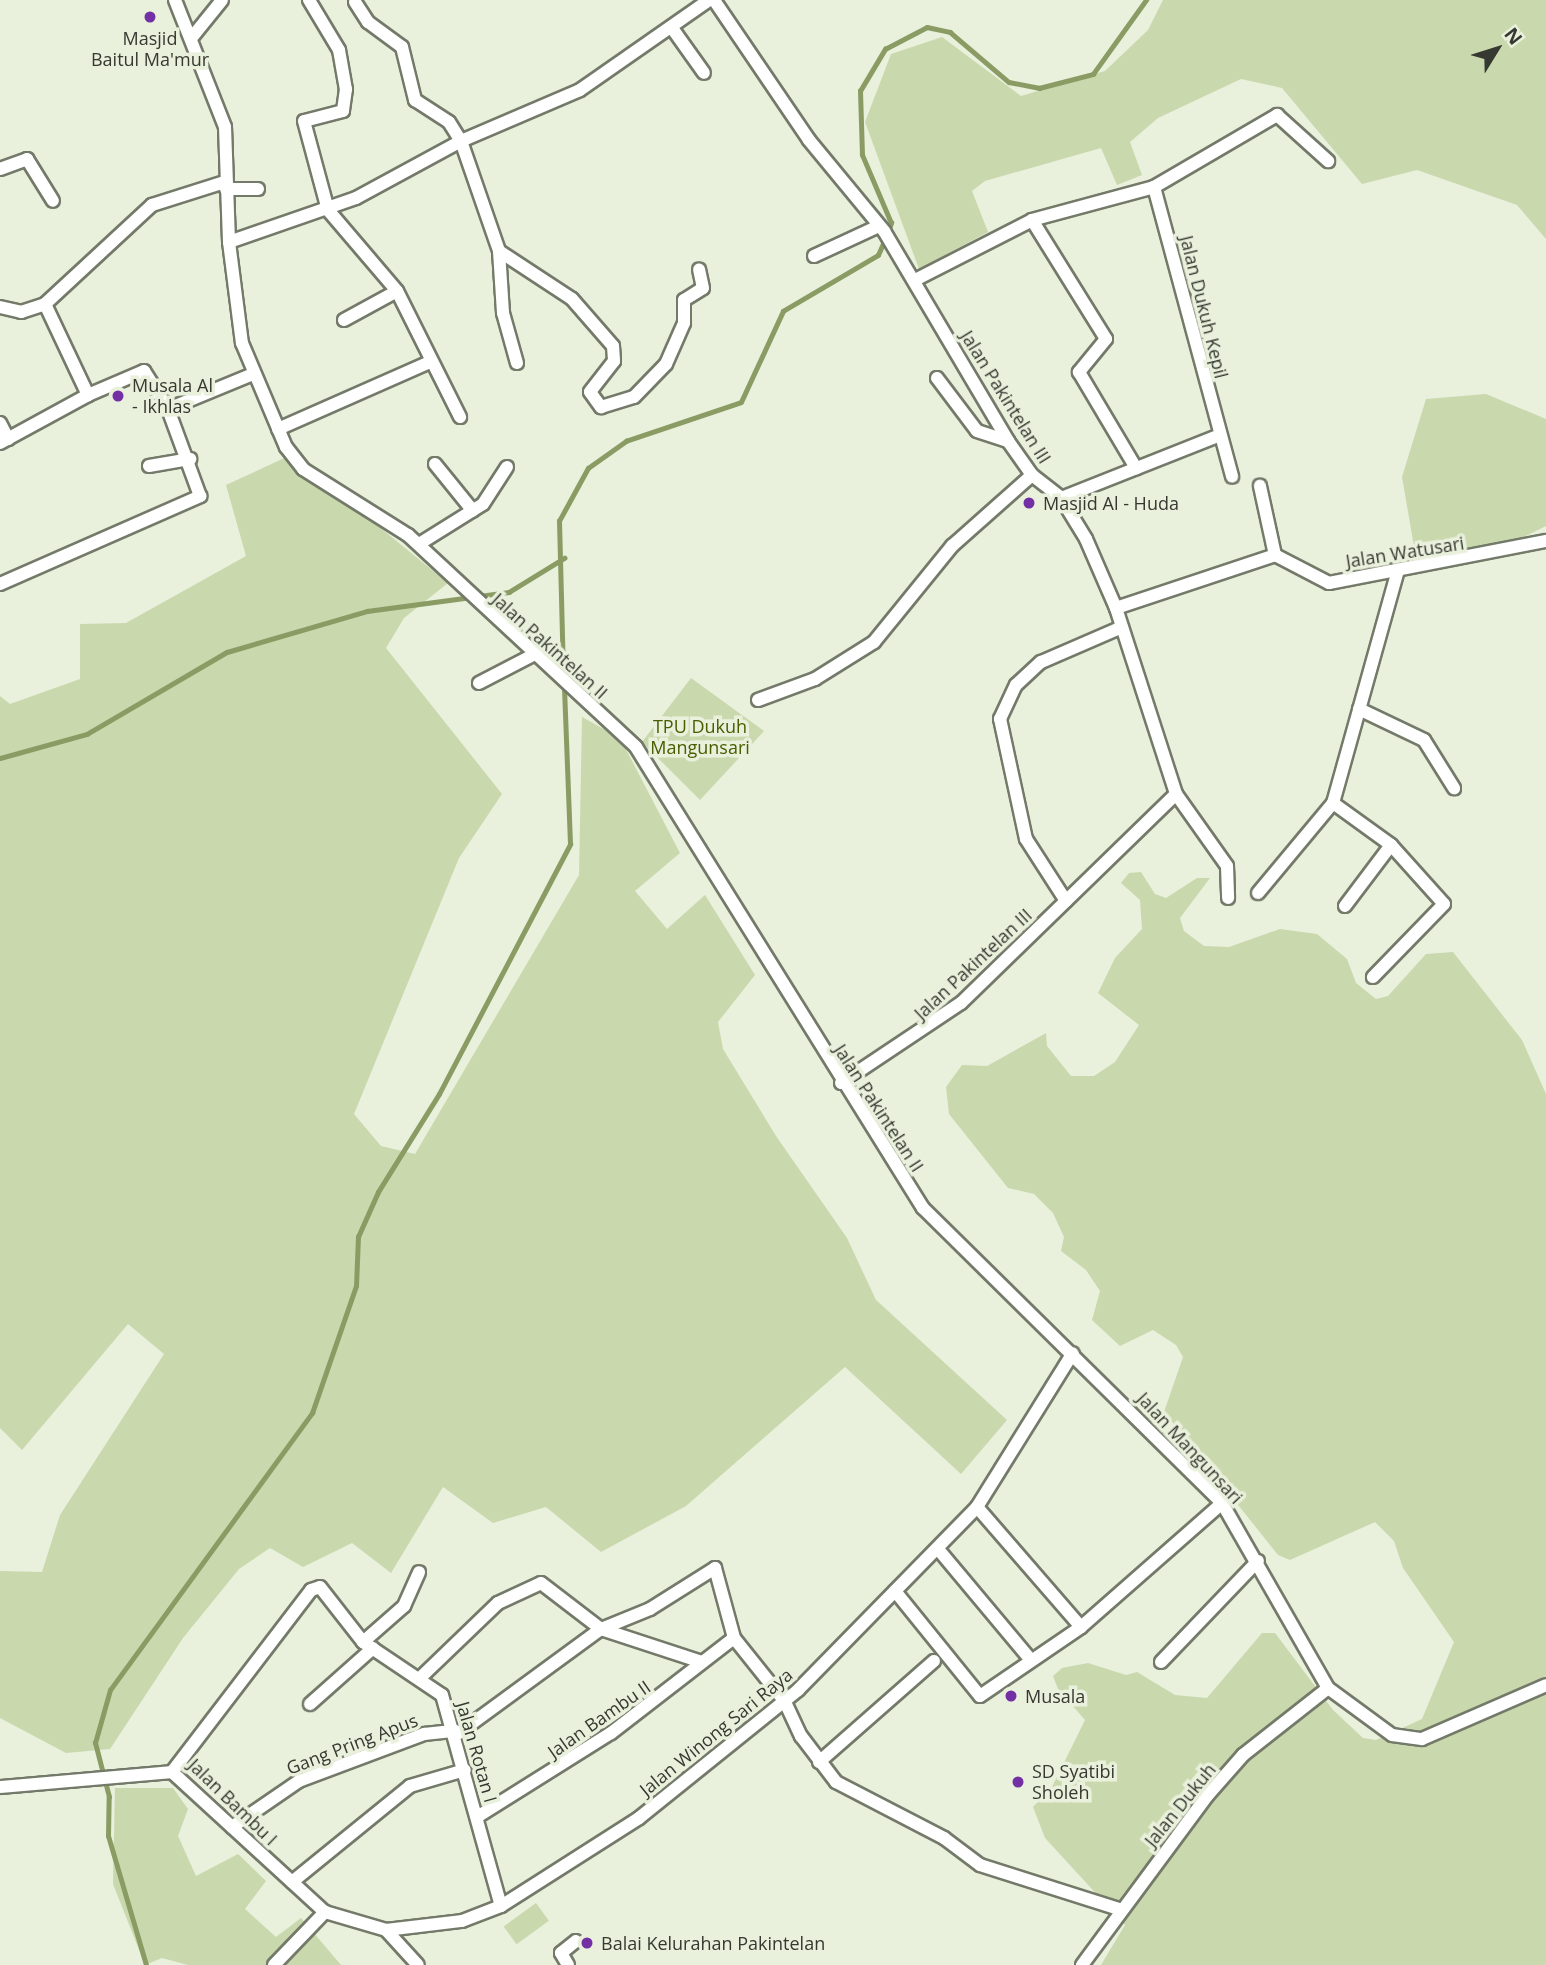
<!DOCTYPE html>
<style>
body{margin:0}
#map{position:relative;width:1546px;height:1965px;overflow:hidden;background:#e9f0dc;font-family:"Open Sans",sans-serif}
div>[style]{position:absolute}
[style*='--x']{left:calc(var(--x)*1px);top:calc(var(--y)*1px);width:calc(var(--w)*1px);rotate:calc(var(--a)*1deg)}
.green>*{inset:0;background:#cad8ae;transform-origin:0 0}
.stream>*{height:4.5px;margin:-2.25px;padding:0 2.25px;transform-origin:2.25px;border-radius:2.25px;background:#8a9c63}
.roads{filter:drop-shadow(2px 0 #747a69) drop-shadow(-2px 0 #747a69) drop-shadow(0 2px #747a69) drop-shadow(0 -2px #747a69)}
.minor>*{height:12px;margin:-6px;padding:0 6px;transform-origin:6px;border-radius:6px;background:#fff}
.dots>*{width:19px;height:19px;translate:-50% -50%;box-sizing:border-box;border:4px solid #e9f0dc;border-radius:50%}
span{translate:-50% -50%;white-space:nowrap;text-align:center;line-height:1.15;-webkit-text-stroke:7px #e9f0dc;paint-order:stroke}
.poi-label{font-size:18px;color:#363931}
.left{translate:0 -50%;text-align:left}
.street-label{font-size:18px;color:#363931}
.park-label{font-size:18px;color:#4a5e00}
.north{position:absolute;left:1462px;top:14px;width:70px;height:70px;-webkit-text-stroke:5px #e9f0dc;paint-order:stroke;rotate:52deg;font-size:19px;font-weight:700;line-height:28px;text-align:center;color:#363931}
.north::after{content:'';display:block;margin:auto;width:24px;height:32px;background:#363931;clip-path:polygon(50% 0,100% 100%,50% 72%,0 100%)}
</style>
<div id="map">
<div class="green">
<div style="clip-path:polygon(1163px 0,1546px 0,1546px 239px,1517px 205px,1417px 170px,1362px 184px,1282px 88px,1241px 79px,1158px 118px,1130px 142px,1142px 175px,1117px 185px,1101px 148px,985px 181px,972px 191px,988px 232px,919px 269px,865px 122px,891px 54px,942px 37px,1021px 96px,1105px 71px,1148px 30px)"></div>
<div style="clip-path:polygon(1486px 394px,1546px 419px,1546px 526px,1503px 547px,1416px 558px,1402px 477px,1426px 399px)"></div>
<div style="clip-path:polygon(291px 455px,448px 583px,404px 618px,386px 648px,502px 794px,459px 858px,354px 1114px,381px 1146px,415px 1154px,579px 875px,582px 717px,620px 738px,680px 853px,635px 891px,667px 929px,705px 895px,755px 975px,718px 1022px,723px 1049px,776px 1136px,847px 1238px,876px 1300px,1007px 1420px,961px 1474px,845px 1367px,686px 1506px,601px 1552px,546px 1507px,493px 1523px,443px 1487px,391px 1573px,352px 1543px,303px 1567px,270px 1548px,239px 1569px,183px 1638px,110px 1749px,66px 1753px,0 1718px,0 1571px,42px 1572px,60px 1515px,164px 1354px,128px 1324px,22px 1450px,0 1428px,0 696px,10px 704px,80px 679px,80px 624px,126px 623px,246px 556px,226px 485px)"></div>
<div style="clip-path:polygon(691px 678px,764px 731px,700px 800px,642px 742px)"></div>
<div style="clip-path:polygon(1141px 872px,1155px 894px,1166px 898px,1197px 878px,1210px 878px,1180px 918px,1184px 931px,1204px 946px,1229px 947px,1280px 929px,1317px 934px,1347px 959px,1356px 983px,1376px 999px,1388px 996px,1426px 954px,1453px 952px,1522px 1040px,1546px 1094px,1546px 1965px,1101px 1965px,1125px 1925px,1045px 1838px,1033px 1807px,1052px 1787px,1085px 1720px,1058px 1689px,1053px 1676px,1062px 1668px,1088px 1663px,1126px 1675px,1137px 1672px,1175px 1695px,1207px 1698px,1262px 1633px,1275px 1633px,1333px 1710px,1363px 1738px,1376px 1740px,1422px 1719px,1454px 1642px,1403px 1568px,1394px 1541px,1375px 1522px,1290px 1560px,1278px 1555px,1164px 1412px,1183px 1357px,1176px 1345px,1153px 1330px,1120px 1346px,1092px 1320px,1100px 1291px,1086px 1270px,1061px 1251px,1064px 1237px,1053px 1213px,1034px 1194px,1008px 1188px,949px 1114px,946px 1087px,962px 1065px,987px 1066px,1046px 1033px,1047px 1046px,1071px 1076px,1094px 1076px,1115px 1062px,1139px 1025px,1098px 993px,1115px 958px,1142px 929px,1140px 900px,1121px 883px,1129px 873px)"></div>
<div style="clip-path:polygon(115px 1788px,173px 1788px,188px 1809px,178px 1836px,196px 1876px,238px 1854px,266px 1881px,245px 1909px,276px 1937px,301px 1918px,341px 1965px,188px 1965px,162px 1958px,145px 1965px,113px 1884px)"></div>
<div style="left:536px;top:1903px;width:22px;height:40px;rotate:54deg"></div>
</div>
<div class="stream">
<div style="--x:888;--y:231;--w:9;--a:-69"></div>
<div style="--x:891;--y:223;--w:74;--a:-113.1"></div>
<div style="--x:862;--y:155;--w:64;--a:-91.8"></div>
<div style="--x:860;--y:91;--w:49;--a:-59.2"></div>
<div style="--x:885;--y:49;--w:47;--a:-27.6"></div>
<div style="--x:927;--y:27;--w:24;--a:12"></div>
<div style="--x:950;--y:32;--w:77;--a:40.3"></div>
<div style="--x:1009;--y:82;--w:31;--a:11"></div>
<div style="--x:1039;--y:88;--w:56;--a:-14.5"></div>
<div style="--x:1093;--y:74;--w:91;--a:-54.4"></div>
<div style="--x:563;--y:674;--w:153;--a:-91.5"></div>
<div style="--x:559;--y:521;--w:60;--a:-61.3"></div>
<div style="--x:588;--y:468;--w:47;--a:-35.4"></div>
<div style="--x:626;--y:441;--w:121;--a:-18.7"></div>
<div style="--x:741;--y:402;--w:100;--a:-65.2"></div>
<div style="--x:783;--y:311;--w:110;--a:-30.5"></div>
<div style="--x:878;--y:255;--w:17;--a:-66"></div>
<div style="--x:0;--y:758;--w:90;--a:-15.4"></div>
<div style="--x:87;--y:734;--w:162;--a:-30.4"></div>
<div style="--x:227;--y:652;--w:146;--a:-16.3"></div>
<div style="--x:367;--y:611;--w:143;--a:-7.6"></div>
<div style="--x:509;--y:592;--w:65;--a:-31.7"></div>
<div style="--x:146;--y:1965;--w:134;--a:-106.4"></div>
<div style="--x:108;--y:1836;--w:39;--a:-89"></div>
<div style="--x:109;--y:1797;--w:56;--a:-104.5"></div>
<div style="--x:95;--y:1743;--w:55;--a:-74.2"></div>
<div style="--x:110;--y:1690;--w:343;--a:-53.9"></div>
<div style="--x:312;--y:1413;--w:134;--a:-70.9"></div>
<div style="--x:356;--y:1286;--w:49;--a:-87.7"></div>
<div style="--x:358;--y:1237;--w:49;--a:-66"></div>
<div style="--x:378;--y:1192;--w:115;--a:-58.1"></div>
<div style="--x:439;--y:1094;--w:282;--a:-62.3"></div>
<div style="--x:570;--y:844;--w:158;--a:-92.2"></div>
</div>
<div class="roads">
<div class="minor">
<div style="--x:175;--y:0;--w:136;--a:68.5"></div>
<div style="--x:225;--y:127;--w:115;--a:88"></div>
<div style="--x:229;--y:242;--w:102;--a:82.7"></div>
<div style="--x:242;--y:343;--w:113;--a:67.1"></div>
<div style="--x:286;--y:447;--w:28;--a:52"></div>
<div style="--x:303;--y:469;--w:124;--a:32.2"></div>
<div style="--x:408;--y:535;--w:311;--a:42.9"></div>
<div style="--x:636;--y:747;--w:543;--a:58.1"></div>
<div style="--x:923;--y:1208;--w:420;--a:44.6"></div>
<div style="--x:1222;--y:1503;--w:213;--a:60.2"></div>
<div style="--x:1328;--y:1688;--w:79;--a:36.3"></div>
<div style="--x:1392;--y:1735;--w:30;--a:8"></div>
<div style="--x:1422;--y:1739;--w:135;--a:-23.5"></div>
<div style="--x:309;--y:0;--w:58;--a:59"></div>
<div style="--x:339;--y:50;--w:40;--a:80"></div>
<div style="--x:346;--y:89;--w:22;--a:98"></div>
<div style="--x:343;--y:111;--w:40;--a:165.6"></div>
<div style="--x:304;--y:121;--w:92;--a:74.9"></div>
<div style="--x:328;--y:210;--w:106;--a:49.6"></div>
<div style="--x:397;--y:291;--w:141;--a:63.4"></div>
<div style="--x:714;--y:0;--w:169;--a:55.8"></div>
<div style="--x:809;--y:140;--w:118;--a:50.5"></div>
<div style="--x:884;--y:231;--w:244;--a:59.4"></div>
<div style="--x:1008;--y:441;--w:42;--a:54.8"></div>
<div style="--x:1032;--y:475;--w:37;--a:38"></div>
<div style="--x:1061;--y:498;--w:48;--a:58.6"></div>
<div style="--x:1086;--y:539;--w:75;--a:66.5"></div>
<div style="--x:1116;--y:608;--w:195;--a:72.1"></div>
<div style="--x:1176;--y:794;--w:88;--a:54.7"></div>
<div style="--x:1227;--y:866;--w:32;--a:88"></div>
<div style="--x:355;--y:2;--w:24;--a:57"></div>
<div style="--x:368;--y:22;--w:42;--a:36.3"></div>
<div style="--x:402;--y:47;--w:55;--a:76.2"></div>
<div style="--x:415;--y:100;--w:40;--a:32.9"></div>
<div style="--x:449;--y:122;--w:22;--a:58"></div>
<div style="--x:461;--y:141;--w:116;--a:70.9"></div>
<div style="--x:499;--y:251;--w:87;--a:33.3"></div>
<div style="--x:572;--y:299;--w:62;--a:48.9"></div>
<div style="--x:613;--y:346;--w:15;--a:86"></div>
<div style="--x:614;--y:361;--w:39;--a:128"></div>
<div style="--x:590;--y:392;--w:19;--a:54"></div>
<div style="--x:601;--y:407;--w:34;--a:-17"></div>
<div style="--x:634;--y:397;--w:46;--a:-45.9"></div>
<div style="--x:666;--y:364;--w:45;--a:-66.3"></div>
<div style="--x:684;--y:323;--w:23;--a:-90"></div>
<div style="--x:684;--y:300;--w:22;--a:-32"></div>
<div style="--x:703;--y:288;--w:19;--a:-102"></div>
<div style="--x:672;--y:28;--w:55;--a:54.6"></div>
<div style="--x:193;--y:36;--w:46;--a:-51.1"></div>
<div style="--x:0;--y:169;--w:29;--a:-20"></div>
<div style="--x:27;--y:159;--w:49;--a:58.2"></div>
<div style="--x:1154;--y:187;--w:300;--a:74.9"></div>
<div style="--x:226;--y:189;--w:32;--a:0"></div>
<div style="--x:1032;--y:220;--w:140;--a:58.1"></div>
<div style="--x:1106;--y:339;--w:43;--a:129.3"></div>
<div style="--x:1079;--y:372;--w:112;--a:59.3"></div>
<div style="--x:229;--y:242;--w:134;--a:-19.1"></div>
<div style="--x:356;--y:198;--w:119;--a:-28.5"></div>
<div style="--x:461;--y:141;--w:129;--a:-23.2"></div>
<div style="--x:580;--y:90;--w:157;--a:-34.9"></div>
<div style="--x:499;--y:251;--w:62;--a:86.3"></div>
<div style="--x:503;--y:313;--w:52;--a:74.4"></div>
<div style="--x:814;--y:256;--w:72;--a:-24.8"></div>
<div style="--x:915;--y:280;--w:131;--a:-27.1"></div>
<div style="--x:1032;--y:220;--w:126;--a:-15.1"></div>
<div style="--x:1154;--y:187;--w:143;--a:-30.3"></div>
<div style="--x:1277;--y:115;--w:69;--a:42"></div>
<div style="--x:45;--y:304;--w:101;--a:64.7"></div>
<div style="--x:88;--y:395;--w:61;--a:-23.2"></div>
<div style="--x:144;--y:371;--w:45;--a:57.7"></div>
<div style="--x:168;--y:409;--w:92;--a:-22.4"></div>
<div style="--x:0;--y:307;--w:22;--a:13"></div>
<div style="--x:21;--y:312;--w:25;--a:-18"></div>
<div style="--x:45;--y:304;--w:146;--a:-42.8"></div>
<div style="--x:152;--y:205;--w:77;--a:-17.5"></div>
<div style="--x:344;--y:320;--w:60;--a:-28.7"></div>
<div style="--x:937;--y:378;--w:66;--a:53"></div>
<div style="--x:977;--y:431;--w:33;--a:18"></div>
<div style="--x:0;--y:423;--w:18;--a:63"></div>
<div style="--x:278;--y:429;--w:166;--a:-23.8"></div>
<div style="--x:0;--y:443;--w:100;--a:-28.6"></div>
<div style="--x:435;--y:464;--w:60;--a:51"></div>
<div style="--x:149;--y:466;--w:42;--a:-9.7"></div>
<div style="--x:1061;--y:498;--w:171;--a:-21.6"></div>
<div style="--x:419;--y:544;--w:75;--a:-32"></div>
<div style="--x:483;--y:504;--w:44;--a:-57"></div>
<div style="--x:1275;--y:555;--w:61;--a:27.4"></div>
<div style="--x:1329;--y:583;--w:221;--a:-11"></div>
<div style="--x:0;--y:584;--w:219;--a:-23.7"></div>
<div style="--x:200;--y:496;--w:93;--a:-110.2"></div>
<div style="--x:1116;--y:608;--w:168;--a:-18.4"></div>
<div style="--x:1275;--y:555;--w:71;--a:-102.3"></div>
<div style="--x:479;--y:683;--w:63;--a:-27.4"></div>
<div style="--x:758;--y:700;--w:61;--a:-20.2"></div>
<div style="--x:815;--y:679;--w:70;--a:-32.1"></div>
<div style="--x:874;--y:642;--w:124;--a:-50.9"></div>
<div style="--x:952;--y:546;--w:107;--a:-41.6"></div>
<div style="--x:1359;--y:709;--w:72;--a:25.5"></div>
<div style="--x:1424;--y:740;--w:57;--a:58"></div>
<div style="--x:1333;--y:803;--w:72;--a:35.9"></div>
<div style="--x:1391;--y:845;--w:79;--a:48.1"></div>
<div style="--x:1444;--y:904;--w:102;--a:134.2"></div>
<div style="--x:1258;--y:893;--w:117;--a:-50.2"></div>
<div style="--x:1333;--y:803;--w:242;--a:-74.4"></div>
<div style="--x:1066;--y:901;--w:74;--a:-122.8"></div>
<div style="--x:1026;--y:839;--w:123;--a:-102.2"></div>
<div style="--x:1000;--y:719;--w:38;--a:-65"></div>
<div style="--x:1016;--y:685;--w:34;--a:-43"></div>
<div style="--x:1041;--y:662;--w:88;--a:-23.4"></div>
<div style="--x:1345;--y:906;--w:76;--a:-53"></div>
<div style="--x:841;--y:1083;--w:144;--a:-33.7"></div>
<div style="--x:961;--y:1003;--w:300;--a:-44.2"></div>
<div style="--x:977;--y:1507;--w:159;--a:49.1"></div>
<div style="--x:938;--y:1549;--w:143;--a:50.1"></div>
<div style="--x:895;--y:1591;--w:135;--a:51"></div>
<div style="--x:980;--y:1696;--w:122;--a:-34.3"></div>
<div style="--x:1081;--y:1627;--w:188;--a:-41.3"></div>
<div style="--x:363;--y:1642;--w:55;--a:-41.3"></div>
<div style="--x:404;--y:1606;--w:37;--a:-66"></div>
<div style="--x:1161;--y:1662;--w:140;--a:-46.2"></div>
<div style="--x:420;--y:1678;--w:108;--a:-43.9"></div>
<div style="--x:498;--y:1603;--w:47;--a:-24.9"></div>
<div style="--x:541;--y:1583;--w:76;--a:37.5"></div>
<div style="--x:601;--y:1629;--w:106;--a:18.1"></div>
<div style="--x:310;--y:1704;--w:84;--a:-41.6"></div>
<div style="--x:456;--y:1735;--w:180;--a:-36.2"></div>
<div style="--x:601;--y:1629;--w:53;--a:-22.2"></div>
<div style="--x:650;--y:1609;--w:77;--a:-32.2"></div>
<div style="--x:715;--y:1568;--w:73;--a:74.8"></div>
<div style="--x:734;--y:1638;--w:82;--a:51.4"></div>
<div style="--x:785;--y:1702;--w:38;--a:65"></div>
<div style="--x:801;--y:1736;--w:58;--a:52.7"></div>
<div style="--x:836;--y:1782;--w:122;--a:27.4"></div>
<div style="--x:944;--y:1838;--w:45;--a:36.9"></div>
<div style="--x:980;--y:1865;--w:149;--a:17.6"></div>
<div style="--x:819;--y:1762;--w:153;--a:-41.3"></div>
<div style="--x:172;--y:1772;--w:207;--a:42.5"></div>
<div style="--x:325;--y:1912;--w:64;--a:16.4"></div>
<div style="--x:386;--y:1930;--w:77;--a:-6.8"></div>
<div style="--x:462;--y:1921;--w:42;--a:-21"></div>
<div style="--x:501;--y:1906;--w:164;--a:-32.5"></div>
<div style="--x:639;--y:1818;--w:204;--a:-38.8"></div>
<div style="--x:798;--y:1690;--w:256;--a:-45.6"></div>
<div style="--x:977;--y:1507;--w:181;--a:-58.1"></div>
<div style="--x:172;--y:1772;--w:229;--a:-52.6"></div>
<div style="--x:311;--y:1590;--w:9;--a:-18"></div>
<div style="--x:320;--y:1587;--w:70;--a:52"></div>
<div style="--x:363;--y:1642;--w:95;--a:33.9"></div>
<div style="--x:442;--y:1695;--w:219;--a:74.4"></div>
<div style="--x:0;--y:1787;--w:173;--a:-5"></div>
<div style="--x:477;--y:1817;--w:158;--a:-32.1"></div>
<div style="--x:611;--y:1733;--w:155;--a:-37.7"></div>
<div style="--x:232;--y:1827;--w:81;--a:-34.5"></div>
<div style="--x:299;--y:1781;--w:134;--a:-20.6"></div>
<div style="--x:424;--y:1734;--w:31;--a:-6"></div>
<div style="--x:292;--y:1882;--w:152;--a:-39.1"></div>
<div style="--x:410;--y:1786;--w:57;--a:-16.2"></div>
<div style="--x:386;--y:1930;--w:47;--a:47.6"></div>
<div style="--x:274;--y:1965;--w:74;--a:-46.1"></div>
<div style="--x:568;--y:1965;--w:14;--a:-120"></div>
<div style="--x:561;--y:1953;--w:19;--a:-39"></div>
<div style="--x:1082;--y:1965;--w:210;--a:-53.5"></div>
<div style="--x:1207;--y:1796;--w:55;--a:-48.7"></div>
<div style="--x:1243;--y:1755;--w:108;--a:-38.2"></div>
</div>
</div>
<div class="dots">
<div style="left:150px;top:17px;background:#7230a4"></div>
<div style="left:118px;top:396px;background:#7230a4"></div>
<div style="left:1029px;top:503px;background:#7230a4"></div>
<div style="left:1011px;top:1696px;background:#7230a4"></div>
<div style="left:1018px;top:1782px;background:#7230a4"></div>
<div style="left:587px;top:1943px;background:#7230a4"></div>
</div>
<div class="poi-label">
<span style="left:150px;top:49px">Masjid<br>Baitul Ma'mur</span>
<span class="left" style="left:132px;top:396px">Musala Al<br>- Ikhlas</span>
<span class="left" style="left:1043px;top:503px">Masjid Al - Huda</span>
<span class="left" style="left:1025px;top:1696px">Musala</span>
<span class="left" style="left:1032px;top:1782px">SD Syatibi<br>Sholeh</span>
<span class="left" style="left:601px;top:1943px">Balai Kelurahan Pakintelan</span>
</div>
<div class="street-label">
<span style="left:1204px;top:307px;rotate:76deg">Jalan Dukuh Kepil</span>
<span style="left:1006px;top:397px;rotate:58deg">Jalan Pakintelan III</span>
<span style="left:1405px;top:552px;rotate:-9deg">Jalan Watusari</span>
<span style="left:550px;top:646px;rotate:42deg">Jalan Pakintelan II</span>
<span style="left:973px;top:964px;rotate:-43deg">Jalan Pakintelan III</span>
<span style="left:879px;top:1108px;rotate:57deg">Jalan Pakintelan II</span>
<span style="left:1190px;top:1448px;rotate:47deg">Jalan Mangunsari</span>
<span style="left:599px;top:1719px;rotate:-35deg">Jalan Bambu II</span>
<span style="left:716px;top:1732px;rotate:-39deg">Jalan Winong Sari Raya</span>
<span style="left:352px;top:1744px;rotate:-21deg">Gang Pring Apus</span>
<span style="left:477px;top:1752px;rotate:74deg">Jalan Rotan I</span>
<span style="left:233px;top:1802px;rotate:44deg">Jalan Bambu I</span>
<span style="left:1180px;top:1805px;rotate:-51deg">Jalan Dukuh</span>
</div>
<div class="park-label">
<span style="left:700px;top:737px">TPU Dukuh<br>Mangunsari</span>
</div>
<div class="north">N</div>
</div>
